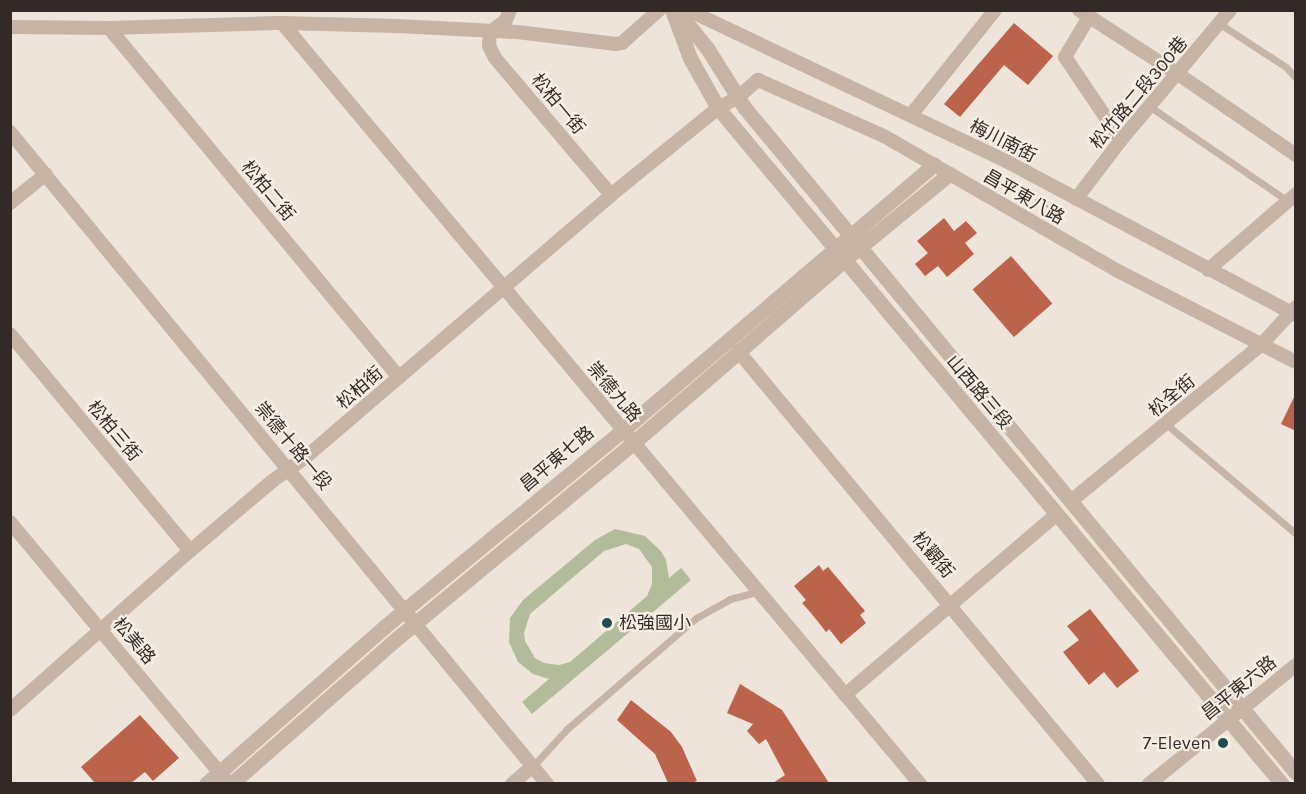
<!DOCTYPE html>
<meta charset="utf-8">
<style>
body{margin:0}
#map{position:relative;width:1306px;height:794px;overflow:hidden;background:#efe4da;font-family:Karla,"Noto Sans TC",sans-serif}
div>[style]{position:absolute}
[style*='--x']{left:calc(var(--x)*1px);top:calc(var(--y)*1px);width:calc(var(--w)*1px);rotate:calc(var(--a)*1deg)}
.green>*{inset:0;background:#b2bc9b}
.building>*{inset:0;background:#bb644b;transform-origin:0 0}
.path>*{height:2px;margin-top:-1px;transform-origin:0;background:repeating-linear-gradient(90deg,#b19e91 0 3px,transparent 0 6px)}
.service>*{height:7px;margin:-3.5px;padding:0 3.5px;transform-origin:3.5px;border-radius:3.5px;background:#c6b4a7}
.minor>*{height:14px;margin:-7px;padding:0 7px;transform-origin:7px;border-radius:7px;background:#c6b4a7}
.tertiary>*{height:15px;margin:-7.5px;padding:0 7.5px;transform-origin:7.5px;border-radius:7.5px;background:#c6b4a7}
.dots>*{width:16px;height:16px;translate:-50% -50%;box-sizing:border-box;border:3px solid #f7efe5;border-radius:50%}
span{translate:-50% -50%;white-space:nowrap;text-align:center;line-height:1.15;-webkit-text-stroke:4.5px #f7efe5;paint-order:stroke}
.street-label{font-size:18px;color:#332a27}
.poi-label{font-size:18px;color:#332a27}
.left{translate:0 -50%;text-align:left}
.right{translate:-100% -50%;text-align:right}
.frame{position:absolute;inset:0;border:12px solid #332a27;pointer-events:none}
</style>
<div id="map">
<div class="green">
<div style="clip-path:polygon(evenodd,615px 529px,645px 536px,661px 551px,666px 560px,669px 578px,681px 568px,691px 580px,532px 714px,522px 702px,549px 679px,533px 674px,518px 662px,509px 642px,510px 618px,523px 600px,595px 540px,615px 529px,626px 544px,639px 549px,652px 567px,652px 584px,647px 596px,570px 662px,559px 665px,544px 663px,535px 658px,525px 641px,524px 633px,530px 614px,604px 551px,626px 544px)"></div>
</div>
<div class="building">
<div style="clip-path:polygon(1014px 23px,1053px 56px,1028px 85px,1004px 65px,960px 117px,944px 104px)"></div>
<div style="clip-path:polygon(944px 218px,954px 231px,966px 221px,977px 233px,965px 243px,974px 254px,947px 277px,938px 266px,925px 276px,915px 264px,928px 253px,917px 241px)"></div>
<div style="left:1011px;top:256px;width:63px;height:51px;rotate:49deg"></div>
<div style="clip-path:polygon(1296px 393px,1296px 431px,1281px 424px)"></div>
<div style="clip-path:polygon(819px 565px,823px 571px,828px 567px,865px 611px,860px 615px,866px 623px,841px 644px,829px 629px,826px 632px,811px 613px,802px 603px,806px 600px,794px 586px)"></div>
<div style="clip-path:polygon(1090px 609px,1139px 671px,1117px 688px,1104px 672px,1089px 685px,1063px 652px,1079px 640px,1067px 626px)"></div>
<div style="clip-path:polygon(740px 684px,782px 710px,829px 783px,773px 783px,785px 775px,766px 739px,759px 744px,747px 731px,753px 724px,727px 713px)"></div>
<div style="clip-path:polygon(631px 700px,671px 732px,682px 747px,697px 781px,691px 783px,668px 783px,655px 754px,617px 720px)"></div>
<div style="clip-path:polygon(140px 715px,179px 758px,153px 781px,145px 772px,131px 783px,95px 783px,81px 767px)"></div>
</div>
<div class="path">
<div style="--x:1016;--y:196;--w:8;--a:-7"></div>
<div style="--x:1024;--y:195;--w:34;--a:26"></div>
<div style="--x:1055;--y:210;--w:5;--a:-68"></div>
</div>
<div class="service">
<div style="--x:1220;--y:24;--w:79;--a:33.1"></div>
<div style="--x:1286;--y:67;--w:15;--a:48"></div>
<div style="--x:1149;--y:106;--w:168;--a:34.4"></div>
<div style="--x:1166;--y:424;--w:170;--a:40.2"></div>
<div style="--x:533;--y:766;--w:50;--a:-47.4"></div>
<div style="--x:567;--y:729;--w:170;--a:-40.7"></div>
<div style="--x:696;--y:618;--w:39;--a:-29"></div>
<div style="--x:730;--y:599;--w:28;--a:-15"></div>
</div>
<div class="minor">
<div style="--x:510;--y:10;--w:11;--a:112"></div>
<div style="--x:506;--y:20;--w:20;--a:143"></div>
<div style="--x:490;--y:32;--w:14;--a:94"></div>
<div style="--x:489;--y:46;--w:13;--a:63"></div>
<div style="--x:495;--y:58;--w:180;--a:49.7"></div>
<div style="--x:688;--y:10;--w:352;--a:25.4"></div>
<div style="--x:1006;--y:161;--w:328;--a:28"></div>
<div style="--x:1079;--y:10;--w:118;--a:32.9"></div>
<div style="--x:1178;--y:74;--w:143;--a:34.5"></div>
<div style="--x:1089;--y:17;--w:47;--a:121"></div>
<div style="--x:1065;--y:57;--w:100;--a:56"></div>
<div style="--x:282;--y:23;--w:993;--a:50.02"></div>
<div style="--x:10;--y:27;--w:99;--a:0.6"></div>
<div style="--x:109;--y:28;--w:173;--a:-1.7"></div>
<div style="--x:282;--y:23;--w:115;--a:1.5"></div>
<div style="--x:397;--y:26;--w:120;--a:2.9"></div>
<div style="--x:517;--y:32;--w:100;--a:6.9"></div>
<div style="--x:616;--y:44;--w:6;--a:-9"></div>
<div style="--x:622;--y:43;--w:50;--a:-41.7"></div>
<div style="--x:109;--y:28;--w:454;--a:50.3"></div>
<div style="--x:911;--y:115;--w:134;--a:-51.3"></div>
<div style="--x:10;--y:132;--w:845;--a:50.52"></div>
<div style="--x:1076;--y:199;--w:74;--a:-52.7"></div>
<div style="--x:1121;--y:140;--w:170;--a:-50"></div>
<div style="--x:10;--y:203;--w:46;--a:-38.9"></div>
<div style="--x:1208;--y:270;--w:116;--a:-40.8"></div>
<div style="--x:10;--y:334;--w:282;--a:50.3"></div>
<div style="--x:738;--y:351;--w:563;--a:50.26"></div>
<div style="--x:1071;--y:501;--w:244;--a:-39.4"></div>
<div style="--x:1260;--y:346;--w:53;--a:-47.3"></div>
<div style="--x:10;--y:522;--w:336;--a:50.1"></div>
<div style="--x:845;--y:695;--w:277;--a:-40.5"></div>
<div style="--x:10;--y:710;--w:240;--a:-41.5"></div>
<div style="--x:190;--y:551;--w:106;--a:-40.4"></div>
<div style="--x:271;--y:482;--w:44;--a:-35.8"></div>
<div style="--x:307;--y:456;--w:401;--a:-40.6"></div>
<div style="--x:611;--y:195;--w:138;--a:-39.1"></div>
<div style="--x:718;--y:108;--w:21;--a:-28"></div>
<div style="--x:737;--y:98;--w:28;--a:-41"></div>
<div style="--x:758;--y:80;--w:138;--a:24"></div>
<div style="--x:884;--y:136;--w:268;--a:30"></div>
<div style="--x:1116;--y:270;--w:202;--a:27.1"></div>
<div style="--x:512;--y:784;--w:28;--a:-41"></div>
<div style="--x:1149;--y:784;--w:189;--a:-39"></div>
</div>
<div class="tertiary">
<div style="--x:672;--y:10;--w:51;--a:69.4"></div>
<div style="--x:690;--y:58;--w:57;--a:60.8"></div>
<div style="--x:718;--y:108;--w:880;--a:50.16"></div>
<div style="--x:676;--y:10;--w:49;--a:50.8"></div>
<div style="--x:707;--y:48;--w:70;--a:57.9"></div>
<div style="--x:744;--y:107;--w:865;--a:50.35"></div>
<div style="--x:206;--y:784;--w:237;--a:-41.4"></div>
<div style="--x:384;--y:627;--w:310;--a:-39.5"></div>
<div style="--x:623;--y:430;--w:409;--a:-40.5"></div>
<div style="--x:231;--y:784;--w:218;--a:-41.3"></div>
<div style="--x:395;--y:640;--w:309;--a:-39.6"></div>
<div style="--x:633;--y:443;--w:279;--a:-40.9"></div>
<div style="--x:844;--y:260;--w:136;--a:-39.3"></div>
</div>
<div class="dots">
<div style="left:607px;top:623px;background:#204e50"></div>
<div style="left:1223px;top:743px;background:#204e50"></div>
</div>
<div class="street-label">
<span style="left:1139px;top:93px;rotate:-50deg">松竹路二段300巷</span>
<span style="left:558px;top:104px;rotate:50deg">松柏一街</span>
<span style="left:1003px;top:141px;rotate:27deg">梅川南街</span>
<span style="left:268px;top:191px;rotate:50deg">松柏二街</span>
<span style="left:1024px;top:197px;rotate:30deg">昌平東八路</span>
<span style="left:360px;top:388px;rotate:-41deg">松柏街</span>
<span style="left:614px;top:392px;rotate:50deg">崇德九路</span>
<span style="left:979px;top:392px;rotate:50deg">山西路三段</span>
<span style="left:1172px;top:396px;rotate:-40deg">松全街</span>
<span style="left:114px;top:431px;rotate:50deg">松柏三街</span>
<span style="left:293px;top:446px;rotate:50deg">崇德十路一段</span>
<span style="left:557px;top:459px;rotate:-40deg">昌平東七路</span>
<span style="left:933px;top:555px;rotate:50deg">松觀街</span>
<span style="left:134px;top:641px;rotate:50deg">松美路</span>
<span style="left:1239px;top:688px;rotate:-39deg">昌平東六路</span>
</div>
<div class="poi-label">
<span class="left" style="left:619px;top:623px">松強國小</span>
<span class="right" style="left:1211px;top:743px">7-Eleven</span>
</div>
<div class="frame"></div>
</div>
